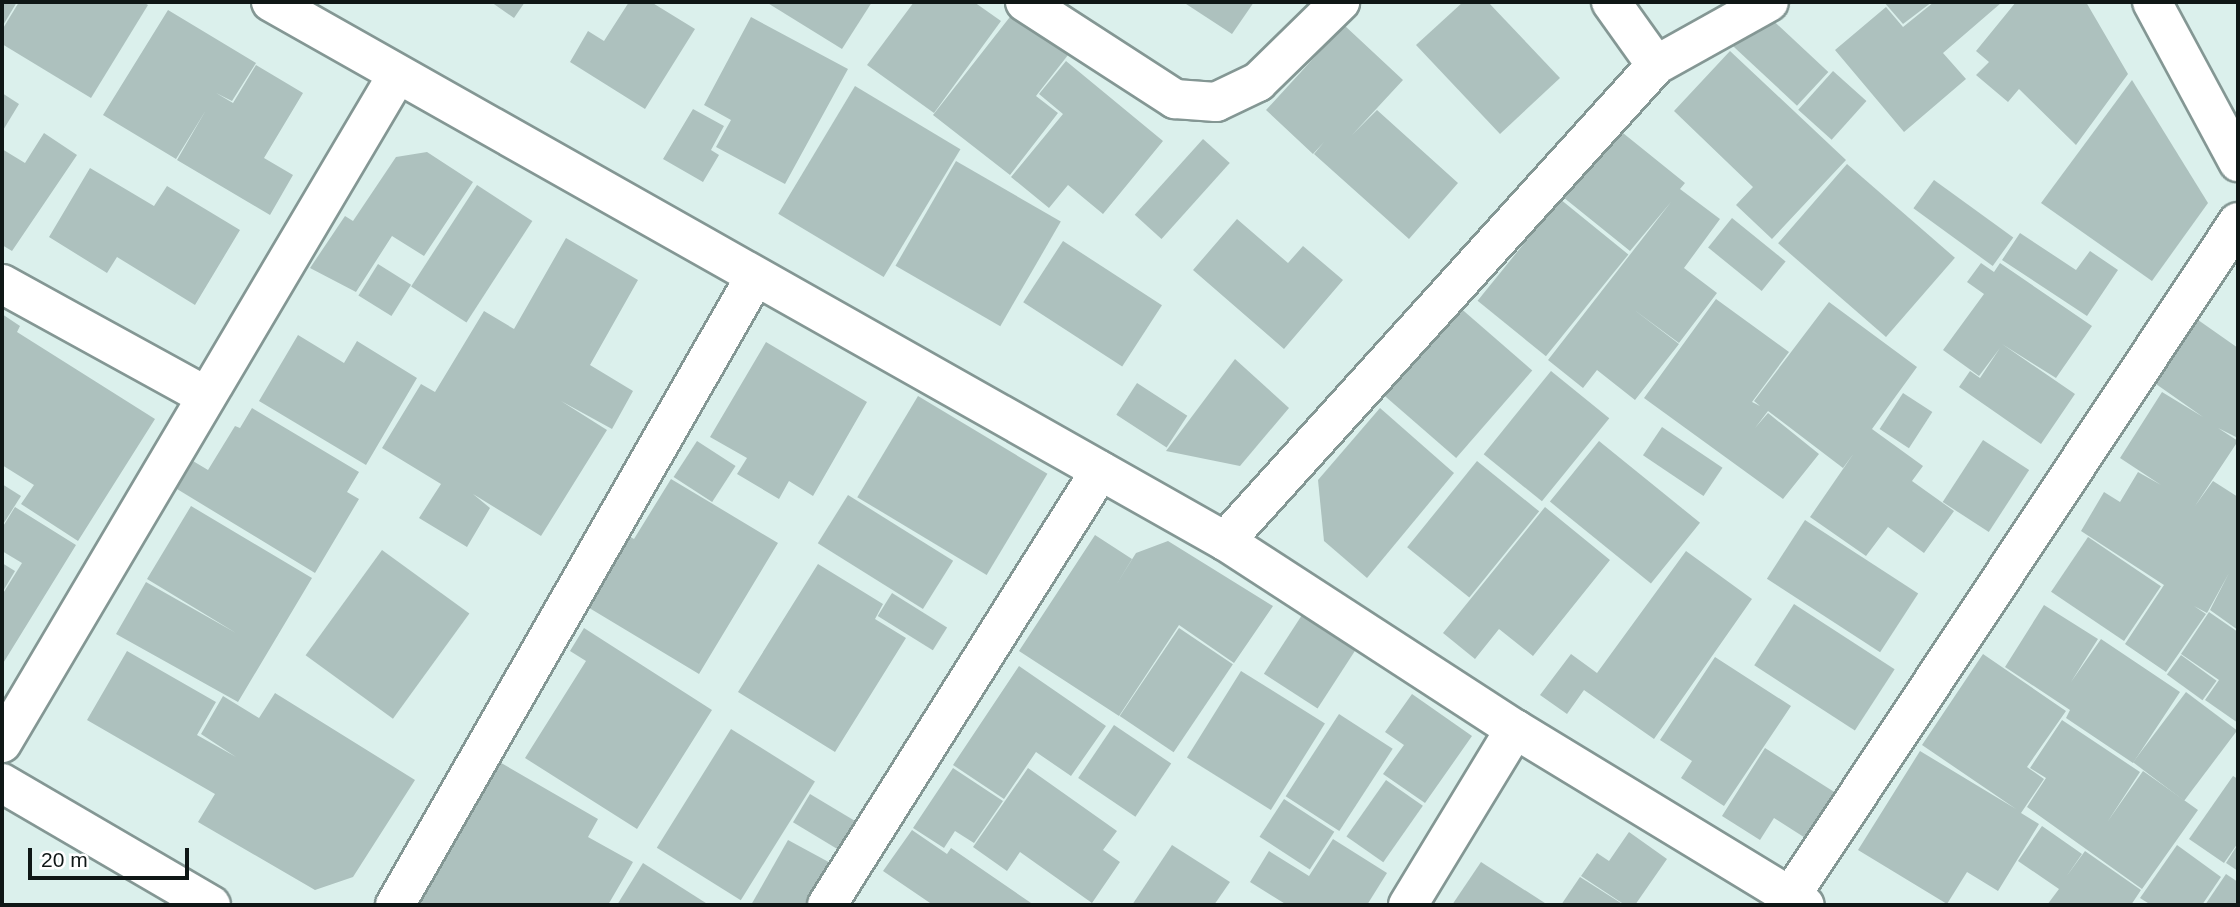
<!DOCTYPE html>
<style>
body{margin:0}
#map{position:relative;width:2240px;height:907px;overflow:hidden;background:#dbf0ec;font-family:Arial,sans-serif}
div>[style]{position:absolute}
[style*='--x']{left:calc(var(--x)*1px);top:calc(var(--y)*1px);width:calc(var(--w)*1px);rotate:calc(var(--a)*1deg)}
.building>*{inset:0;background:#adc1be;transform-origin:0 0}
.roads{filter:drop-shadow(2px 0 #849794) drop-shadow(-2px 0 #849794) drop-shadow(0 2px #849794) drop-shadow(0 -2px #849794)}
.minor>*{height:38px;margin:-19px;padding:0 19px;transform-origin:19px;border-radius:19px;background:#fff}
span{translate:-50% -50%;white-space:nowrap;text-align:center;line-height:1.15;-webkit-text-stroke:6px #fff;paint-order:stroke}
.frame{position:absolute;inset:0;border:4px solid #0f1716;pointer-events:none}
.scale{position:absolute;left:28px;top:848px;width:161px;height:32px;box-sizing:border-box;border:4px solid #0f1716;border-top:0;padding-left:9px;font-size:21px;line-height:24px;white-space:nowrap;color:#0f1716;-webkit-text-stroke:5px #fff;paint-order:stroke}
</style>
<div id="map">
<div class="building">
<div style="clip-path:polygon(2px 2px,17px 2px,2px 27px)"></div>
<div style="clip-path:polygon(19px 2px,143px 2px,148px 5px,91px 98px,2px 44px,2px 30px)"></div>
<div style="clip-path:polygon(491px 2px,525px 2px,514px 18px)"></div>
<div style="clip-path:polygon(629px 2px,651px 2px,695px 29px,645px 109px,570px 62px,588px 31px,604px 41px)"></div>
<div style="clip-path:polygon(766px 2px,872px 2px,842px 49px)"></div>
<div style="clip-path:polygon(914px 2px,974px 2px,1001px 21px,934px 113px,867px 65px)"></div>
<div style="clip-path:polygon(1183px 2px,1254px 2px,1232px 34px)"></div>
<div style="clip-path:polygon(1463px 2px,1488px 2px,1560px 78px,1500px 134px,1416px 45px)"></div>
<div style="clip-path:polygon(1884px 2px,1932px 2px,1903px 24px)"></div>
<div style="clip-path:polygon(1934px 2px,2001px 3px,1943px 53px,1966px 79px,1904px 132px,1835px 50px,1886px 7px,1903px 27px)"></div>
<div style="clip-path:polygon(2016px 2px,2086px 2px,2128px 74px,2076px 145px,2019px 89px,2008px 102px,1976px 75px,1989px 62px,1976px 51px)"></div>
<div style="clip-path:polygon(168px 10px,256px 63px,232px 101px,216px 93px,233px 103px,256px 65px,303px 93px,264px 158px,293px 175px,270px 215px,177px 160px,206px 110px,176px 159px,103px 115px)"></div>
<div style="left:1764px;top:12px;width:88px;height:46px;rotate:43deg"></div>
<div style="clip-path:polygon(1013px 13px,1068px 55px,1036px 96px,1058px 113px,1010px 175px,933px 115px)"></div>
<div style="clip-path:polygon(751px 17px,848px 69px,785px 184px,716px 147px,731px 120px,704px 105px)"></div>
<div style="clip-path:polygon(1344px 25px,1403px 80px,1352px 135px,1377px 110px,1458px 183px,1409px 239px,1314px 154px,1324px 142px,1313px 154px,1266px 110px)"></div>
<div style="clip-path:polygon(1730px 51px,1846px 160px,1772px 239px,1736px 205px,1753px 187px,1674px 111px)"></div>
<div style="clip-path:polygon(1066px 61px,1163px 141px,1103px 214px,1068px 185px,1049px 208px,1011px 177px,1063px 114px,1039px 94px)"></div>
<div style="left:1833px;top:71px;width:45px;height:52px;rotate:42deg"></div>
<div style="clip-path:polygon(2132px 80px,2208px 203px,2152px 281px,2041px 203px)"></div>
<div style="left:855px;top:86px;width:123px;height:149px;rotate:31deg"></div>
<div style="clip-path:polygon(2px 93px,19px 104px,2px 132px)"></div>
<div style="clip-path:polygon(693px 109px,724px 126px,711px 150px,719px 155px,703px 182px,663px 159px)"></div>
<div style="clip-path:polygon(1618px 129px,1685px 183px,1680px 189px,1720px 219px,1684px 268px,1717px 293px,1679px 343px,1633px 309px,1679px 344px,1635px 400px,1597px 370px,1583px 388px,1548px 360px,1671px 202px,1630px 251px,1563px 197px)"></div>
<div style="clip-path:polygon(44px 133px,77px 155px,12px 251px,2px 245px,2px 149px,25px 163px)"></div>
<div style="left:1203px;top:139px;width:36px;height:102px;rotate:42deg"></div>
<div style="clip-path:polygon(427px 152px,473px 182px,424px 256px,392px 236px,356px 292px,310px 268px,345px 216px,353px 221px,396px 157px)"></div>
<div style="left:956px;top:161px;width:121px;height:121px;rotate:30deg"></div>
<div style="left:1847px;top:164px;width:143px;height:105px;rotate:41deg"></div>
<div style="clip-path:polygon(90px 168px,154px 206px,167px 186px,240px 230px,195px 305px,117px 257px,107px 273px,49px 237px)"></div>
<div style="left:1934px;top:180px;width:98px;height:35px;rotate:36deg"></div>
<div style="left:477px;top:185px;width:66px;height:121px;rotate:33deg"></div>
<div style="left:1560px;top:199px;width:88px;height:131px;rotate:39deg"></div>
<div style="left:1732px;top:218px;width:69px;height:38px;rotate:39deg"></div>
<div style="clip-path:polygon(1237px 219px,1288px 263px,1303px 246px,1343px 280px,1284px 349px,1193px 270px)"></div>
<div style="clip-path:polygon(2020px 233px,2076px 270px,2090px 251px,2118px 270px,2087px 316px,2002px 260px)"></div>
<div style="clip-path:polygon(566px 238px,638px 280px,590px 365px,633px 391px,612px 429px,561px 401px,607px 430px,541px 536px,473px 494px,490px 508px,467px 547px,419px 518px,441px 484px,382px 448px,421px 384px,435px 392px,484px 311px,514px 329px)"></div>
<div style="left:1063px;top:241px;width:118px;height:73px;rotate:33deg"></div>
<div style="clip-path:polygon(1981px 263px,1994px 272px,2000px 263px,2092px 326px,2056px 378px,2002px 344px,2075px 394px,2041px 444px,1959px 387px,1970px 371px,1980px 378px,2000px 348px,1979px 376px,1943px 350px,1984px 294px,1967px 282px)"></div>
<div style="left:378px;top:264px;width:39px;height:37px;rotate:32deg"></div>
<div style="left:1450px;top:299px;width:109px;height:116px;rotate:41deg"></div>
<div style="clip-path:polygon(1716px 299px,1789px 352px,1752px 402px,1760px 406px,1754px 401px,1829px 302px,1917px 367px,1872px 429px,1923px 466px,1912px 481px,1954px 511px,1924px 553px,1888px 527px,1866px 556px,1810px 517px,1854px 453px,1843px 468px,1768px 411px,1755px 428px,1768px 413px,1819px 454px,1783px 499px,1644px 398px)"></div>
<div style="clip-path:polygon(2px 314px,20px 326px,17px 332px,155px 419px,78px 541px,21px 504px,34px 485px,2px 465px)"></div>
<div style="clip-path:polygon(2191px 315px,2238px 348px,2238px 438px,2218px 428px,2238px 441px,2195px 506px,2213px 481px,2238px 497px,2238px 630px,2210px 610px,2229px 573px,2207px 613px,2194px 606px,2206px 614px,2166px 672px,2125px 644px,2164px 585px,2081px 531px,2104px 492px,2120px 502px,2138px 472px,2161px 485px,2120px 458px,2162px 392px,2203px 417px,2146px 377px)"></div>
<div style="clip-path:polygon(298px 335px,344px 363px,357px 341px,417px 378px,366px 465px,259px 401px)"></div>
<div style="clip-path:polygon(766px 342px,867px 402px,813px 496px,789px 481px,779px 499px,737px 474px,747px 458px,710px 437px)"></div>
<div style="clip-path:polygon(1235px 359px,1289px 408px,1240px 466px,1166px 451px)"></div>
<div style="left:1551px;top:371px;width:75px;height:107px;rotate:39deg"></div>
<div style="left:1137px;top:383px;width:60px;height:38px;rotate:33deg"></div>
<div style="left:1903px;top:393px;width:35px;height:43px;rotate:33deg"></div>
<div style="left:918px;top:396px;width:151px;height:118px;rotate:31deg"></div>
<div style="clip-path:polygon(252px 408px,359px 472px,347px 492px,359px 499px,315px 573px,177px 489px,193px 461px,208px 470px,235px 426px,240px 428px)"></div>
<div style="clip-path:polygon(1380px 408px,1454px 473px,1367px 578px,1324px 541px,1318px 480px)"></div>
<div style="left:1662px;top:427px;width:73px;height:34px;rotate:34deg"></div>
<div style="left:1983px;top:440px;width:55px;height:74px;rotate:33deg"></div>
<div style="left:697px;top:441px;width:46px;height:43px;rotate:33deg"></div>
<div style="left:1599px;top:441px;width:130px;height:78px;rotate:39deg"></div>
<div style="left:1477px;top:461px;width:80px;height:111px;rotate:39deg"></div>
<div style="clip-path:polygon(671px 479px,778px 543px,699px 674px,576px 600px,618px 530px,634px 539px)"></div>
<div style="clip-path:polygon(2px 484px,21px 496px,2px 526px)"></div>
<div style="left:848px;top:495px;width:124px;height:57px;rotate:32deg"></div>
<div style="clip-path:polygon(191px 506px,312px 578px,238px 702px,116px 634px,146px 582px,236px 633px,147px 579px)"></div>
<div style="clip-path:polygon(15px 507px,76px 545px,2px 665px,2px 595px,22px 563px,2px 551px,2px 528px)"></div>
<div style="clip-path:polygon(1545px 507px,1610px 560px,1533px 656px,1499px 629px,1475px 659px,1443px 633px)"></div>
<div style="left:1805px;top:520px;width:135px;height:70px;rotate:33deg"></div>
<div style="clip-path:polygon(1095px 535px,1132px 559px,1116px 585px,1136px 553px,1168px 541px,1273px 606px,1234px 663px,1179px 625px,1119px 716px,1019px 651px)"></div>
<div style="left:2088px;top:537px;width:88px;height:66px;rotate:34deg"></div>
<div style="left:382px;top:550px;width:108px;height:130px;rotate:36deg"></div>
<div style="clip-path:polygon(1686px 551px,1752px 599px,1654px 739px,1584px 690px,1567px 714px,1540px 695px,1571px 654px,1597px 673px)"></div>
<div style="clip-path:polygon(2px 563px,15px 571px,2px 593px)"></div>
<div style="clip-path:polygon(818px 564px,883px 604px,875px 619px,906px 638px,835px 752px,738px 692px)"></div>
<div style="left:892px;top:593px;width:65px;height:27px;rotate:32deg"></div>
<div style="left:1794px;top:604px;width:120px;height:73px;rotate:33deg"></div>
<div style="clip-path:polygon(2044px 605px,2098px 639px,2071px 682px,2101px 639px,2180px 692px,2133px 763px,2066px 718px,2070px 710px,2005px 667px)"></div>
<div style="clip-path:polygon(2209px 612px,2238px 632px,2238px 723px,2205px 700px,2219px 680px,2181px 654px)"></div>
<div style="left:1302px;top:615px;width:64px;height:70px;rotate:33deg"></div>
<div style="clip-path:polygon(584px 628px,712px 710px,637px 829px,525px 758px,586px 661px,570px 651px)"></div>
<div style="left:1179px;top:628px;width:65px;height:106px;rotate:34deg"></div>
<div style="clip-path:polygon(127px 651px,216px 702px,197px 735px,236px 757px,201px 734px,223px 696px,259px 718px,275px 693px,415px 780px,353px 877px,315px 890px,198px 822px,215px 794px,87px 720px)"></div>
<div style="clip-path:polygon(1983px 654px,2066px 711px,2027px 767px,2044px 779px,2021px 813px,2039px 824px,1998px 891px,1967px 872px,1947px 904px,1858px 850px,1920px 751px,2016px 809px,1922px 745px)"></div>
<div style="left:2181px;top:655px;width:44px;height:24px;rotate:36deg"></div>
<div style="clip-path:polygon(1715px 657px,1791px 706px,1724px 806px,1681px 778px,1692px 761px,1660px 740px)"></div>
<div style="clip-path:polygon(1019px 666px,1106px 726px,1071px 776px,1036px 752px,1004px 799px,953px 765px)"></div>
<div style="left:1241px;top:671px;width:99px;height:102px;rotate:32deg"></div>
<div style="left:2186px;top:692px;width:64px;height:88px;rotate:37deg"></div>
<div style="clip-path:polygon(1412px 694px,1472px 736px,1425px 803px,1383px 774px,1404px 745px,1385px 732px)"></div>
<div style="left:1339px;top:714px;width:64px;height:98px;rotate:33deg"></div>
<div style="clip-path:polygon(2062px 720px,2140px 772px,2108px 821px,2143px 771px,2198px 810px,2142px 889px,2027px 807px,2046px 778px,2030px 768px)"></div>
<div style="left:1114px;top:725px;width:69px;height:64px;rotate:34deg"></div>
<div style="left:731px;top:729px;width:99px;height:140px;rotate:32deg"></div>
<div style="clip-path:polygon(1765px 748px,1839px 795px,1810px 841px,1774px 818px,1760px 840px,1722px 816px)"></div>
<div style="clip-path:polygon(496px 760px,598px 819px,588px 837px,633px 862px,608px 905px,412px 905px)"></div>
<div style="clip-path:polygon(953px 768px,1003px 801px,974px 843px,955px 831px,944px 848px,913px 828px)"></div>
<div style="clip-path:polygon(1028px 768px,1117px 831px,1103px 850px,1120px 862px,1092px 903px,1020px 852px,1007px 871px,973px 847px)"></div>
<div style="clip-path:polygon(2233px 776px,2238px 779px,2238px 843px,2224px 863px,2189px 839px)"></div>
<div style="left:1386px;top:780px;width:45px;height:69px;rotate:35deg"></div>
<div style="left:810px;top:794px;width:57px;height:33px;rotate:31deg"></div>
<div style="left:1284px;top:799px;width:60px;height:45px;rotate:33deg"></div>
<div style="clip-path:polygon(2042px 826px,2082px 854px,2066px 877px,2085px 851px,2141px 890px,2131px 905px,2047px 905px,2059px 889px,2018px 861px)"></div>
<div style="clip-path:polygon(912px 830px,947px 854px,951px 848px,1034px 905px,933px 905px,883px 871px)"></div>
<div style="clip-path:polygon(1629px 832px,1667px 859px,1635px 905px,1625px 905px,1581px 876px,1597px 853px,1609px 861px)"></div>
<div style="clip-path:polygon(1333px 839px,1387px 873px,1367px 905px,1287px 905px,1250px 882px,1269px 851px,1309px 876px)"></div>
<div style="clip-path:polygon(788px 840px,836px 866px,814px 905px,751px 905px)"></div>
<div style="clip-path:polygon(2238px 844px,2238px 871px,2226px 863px)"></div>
<div style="clip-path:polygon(1172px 845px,1230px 882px,1214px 905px,1132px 905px)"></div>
<div style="clip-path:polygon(2177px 845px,2221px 877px,2202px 905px,2151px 905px,2140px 898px)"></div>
<div style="clip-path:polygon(1481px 862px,1548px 905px,1452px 905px)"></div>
<div style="clip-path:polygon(643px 863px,709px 905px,617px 905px)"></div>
<div style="clip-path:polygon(2226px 874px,2238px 882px,2238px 905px,2205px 905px)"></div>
<div style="clip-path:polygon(1580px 877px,1624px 905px,1561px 905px)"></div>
</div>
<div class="roads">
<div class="minor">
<div style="--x:271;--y:2;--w:1096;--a:29.47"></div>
<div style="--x:1225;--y:541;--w:346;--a:33"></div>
<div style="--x:1515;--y:729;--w:339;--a:31.3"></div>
<div style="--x:1025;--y:2;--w:179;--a:32.9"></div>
<div style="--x:1175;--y:99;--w:41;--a:4.2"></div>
<div style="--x:1216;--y:102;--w:47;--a:-25.5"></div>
<div style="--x:1258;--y:82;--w:115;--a:-44.3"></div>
<div style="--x:1611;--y:2;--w:77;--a:54.5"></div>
<div style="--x:2152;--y:2;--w:182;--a:61.7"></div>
<div style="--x:2;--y:284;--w:233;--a:28.8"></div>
<div style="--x:1225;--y:541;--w:642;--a:-47.84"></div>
<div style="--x:1656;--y:65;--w:129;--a:-29.1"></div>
<div style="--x:2;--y:743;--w:776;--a:-59.4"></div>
<div style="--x:2;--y:783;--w:242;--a:30.3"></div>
<div style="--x:1790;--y:897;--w:810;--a:-56.43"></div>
<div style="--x:395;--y:905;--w:724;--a:-60.18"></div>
<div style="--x:827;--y:905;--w:513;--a:-57.83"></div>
<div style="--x:1408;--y:905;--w:206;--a:-58.7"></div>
</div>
</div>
<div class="frame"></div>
<div class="scale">20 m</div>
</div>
